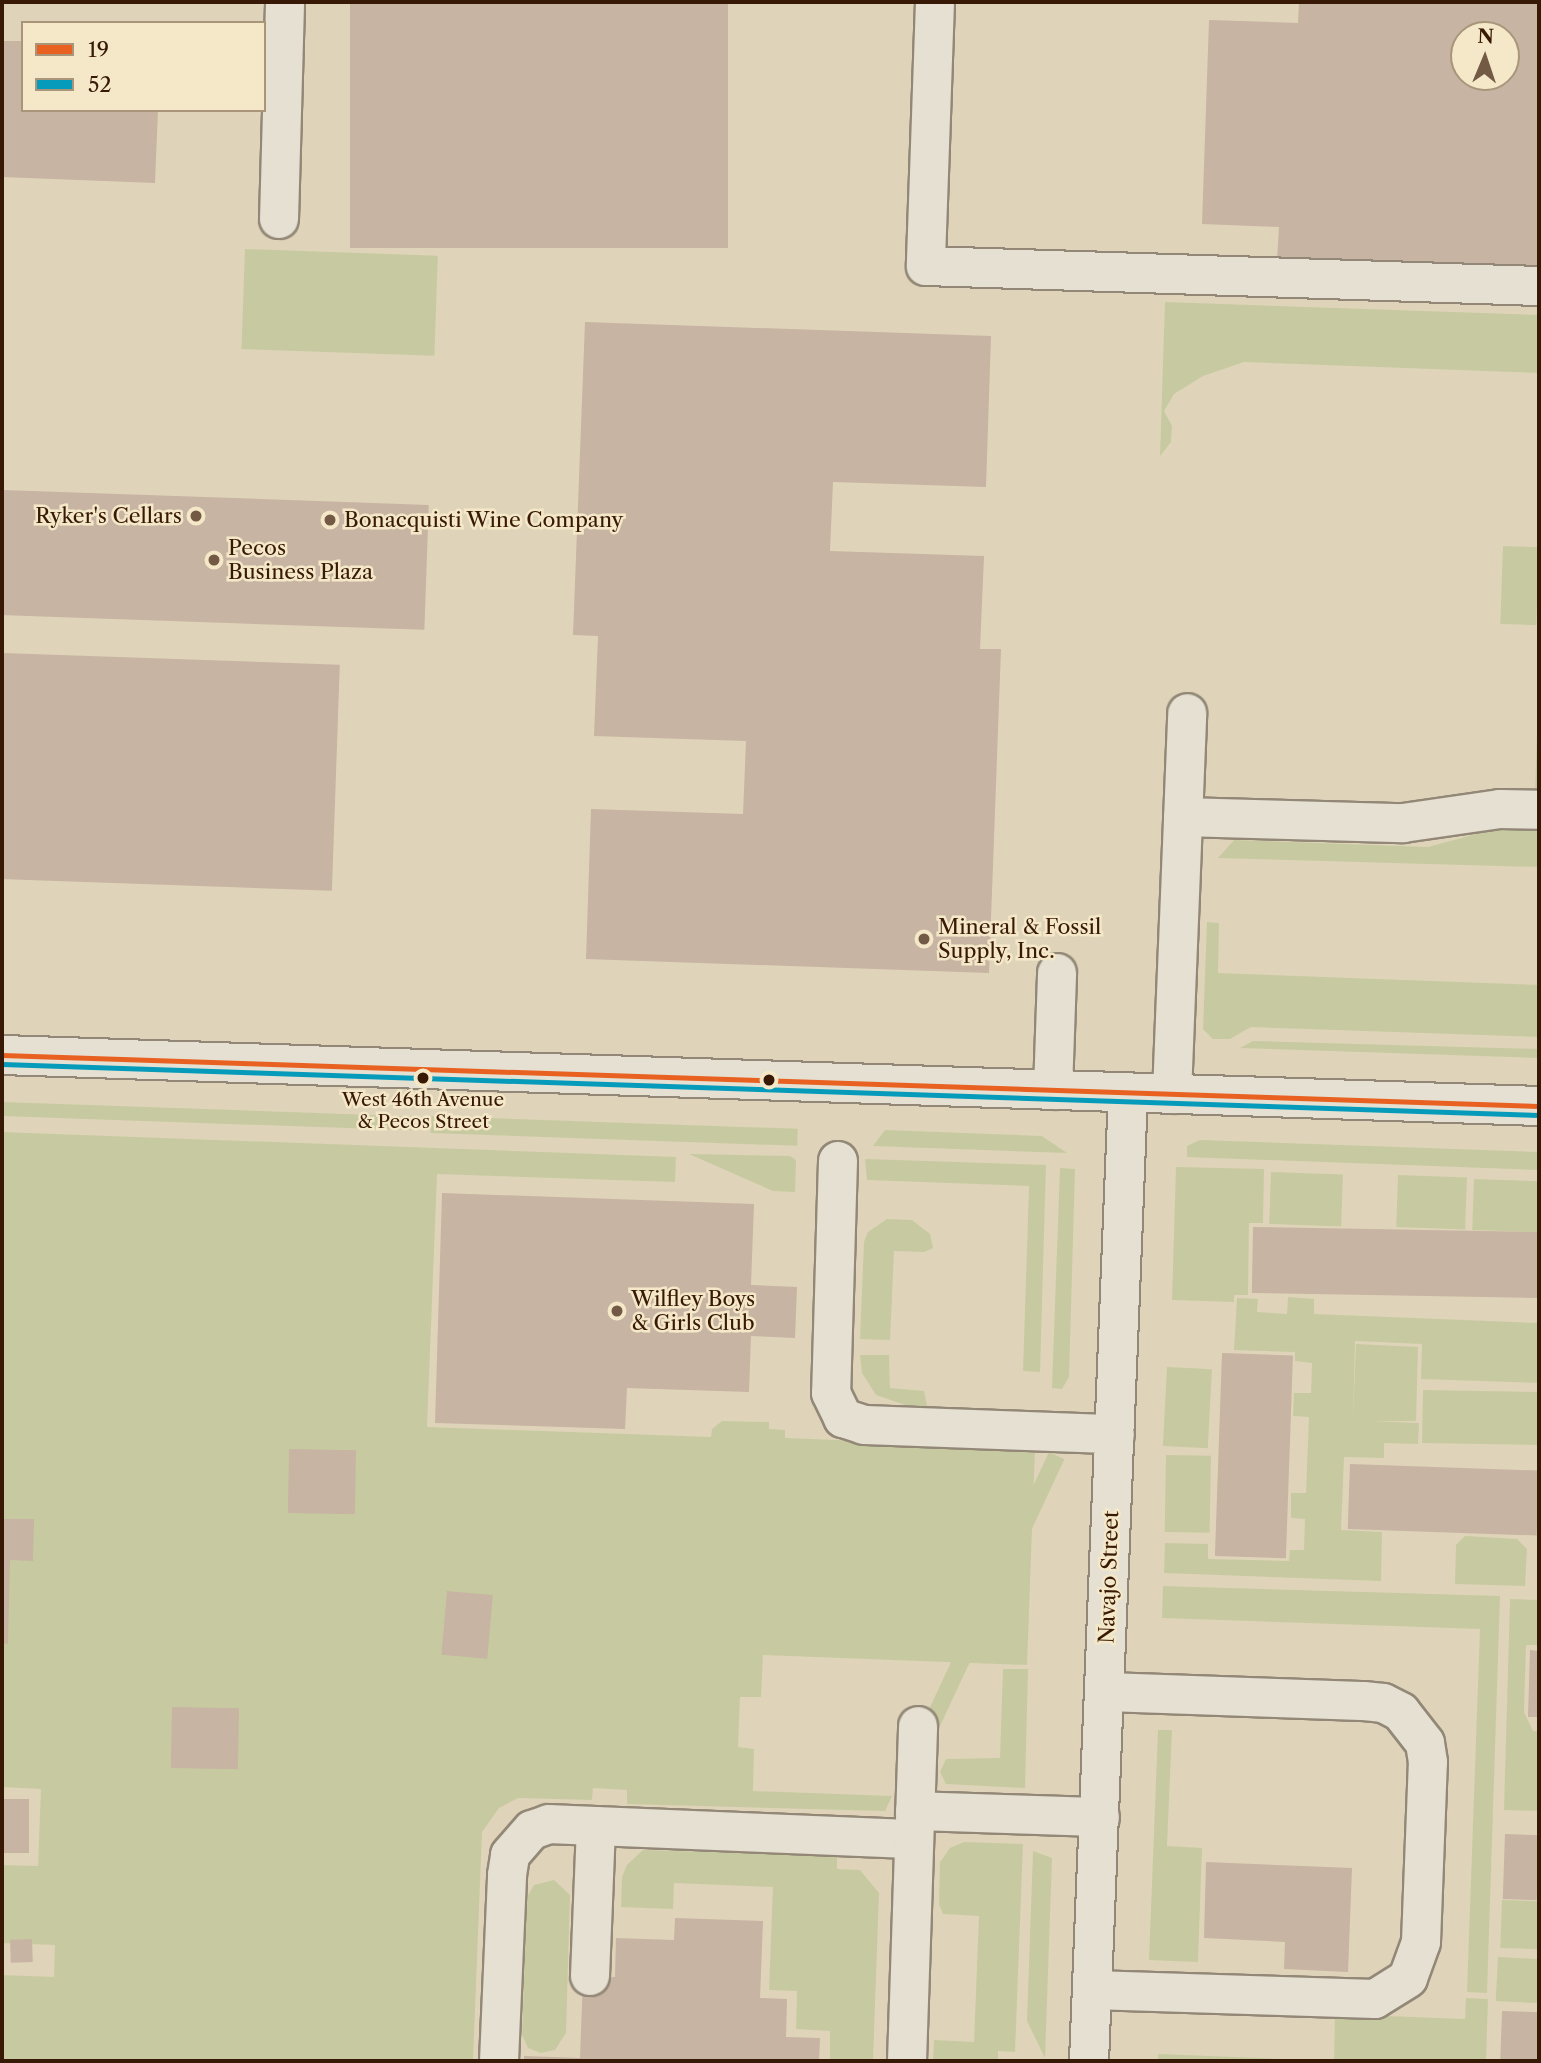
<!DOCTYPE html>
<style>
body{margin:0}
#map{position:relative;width:1541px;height:2063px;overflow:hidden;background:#dfd4b9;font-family:"Libre Caslon Text",serif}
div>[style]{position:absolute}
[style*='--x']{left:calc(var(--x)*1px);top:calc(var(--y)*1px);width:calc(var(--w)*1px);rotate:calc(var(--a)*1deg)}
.green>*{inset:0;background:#c7caa0;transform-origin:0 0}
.building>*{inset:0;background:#c7b4a2;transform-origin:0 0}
.roads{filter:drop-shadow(2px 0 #938877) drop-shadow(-2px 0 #938877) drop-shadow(0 2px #938877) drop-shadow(0 -2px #938877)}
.minor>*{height:38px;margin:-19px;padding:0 19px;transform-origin:19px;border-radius:19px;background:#e5e0d2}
.bus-1>*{height:5px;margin:-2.5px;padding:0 2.5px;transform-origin:2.5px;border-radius:2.5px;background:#e96121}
.bus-2>*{height:5px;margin:-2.5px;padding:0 2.5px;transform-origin:2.5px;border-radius:2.5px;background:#069bba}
.dots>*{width:19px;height:19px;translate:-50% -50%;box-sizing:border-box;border:4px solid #f4e8c8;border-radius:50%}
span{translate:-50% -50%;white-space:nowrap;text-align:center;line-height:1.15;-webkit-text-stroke:5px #f4e8c8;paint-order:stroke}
.bus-label{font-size:19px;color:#381906}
.poi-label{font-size:21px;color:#381906}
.right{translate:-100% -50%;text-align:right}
.left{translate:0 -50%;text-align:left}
.street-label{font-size:21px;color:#381906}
.frame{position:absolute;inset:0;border:4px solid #381906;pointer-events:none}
.legend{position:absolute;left:21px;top:21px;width:245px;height:91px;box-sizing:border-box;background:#f4e8c8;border:2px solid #a9957a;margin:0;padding:9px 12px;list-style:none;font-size:21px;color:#381906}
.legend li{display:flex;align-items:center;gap:14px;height:35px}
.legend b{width:35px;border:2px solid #a9957a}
.north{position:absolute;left:1450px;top:21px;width:70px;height:70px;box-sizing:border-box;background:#f4e8c8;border:2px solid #a9957a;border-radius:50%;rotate:2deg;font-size:19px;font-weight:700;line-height:28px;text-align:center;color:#381906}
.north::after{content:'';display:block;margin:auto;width:24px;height:32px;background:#725a45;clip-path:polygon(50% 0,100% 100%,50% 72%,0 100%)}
</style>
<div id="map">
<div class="green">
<div style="left:245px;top:249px;width:193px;height:100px;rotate:2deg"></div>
<div style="clip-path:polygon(1165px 302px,1539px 315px,1539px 373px,1244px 362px,1203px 376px,1174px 394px,1164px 411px,1172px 426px,1171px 442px,1160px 456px)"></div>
<div style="left:1503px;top:546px;width:36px;height:78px;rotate:2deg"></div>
<div style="clip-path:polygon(1539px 668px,1539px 795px,1535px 795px)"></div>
<div style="clip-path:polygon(1495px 829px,1539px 830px,1539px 867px,1218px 858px,1234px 840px,1428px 847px)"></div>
<div style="clip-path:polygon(1207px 922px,1219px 923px,1218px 973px,1539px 985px,1539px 1037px,1251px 1027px,1230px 1039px,1213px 1039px,1203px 1029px)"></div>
<div style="clip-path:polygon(1253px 1041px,1539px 1049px,1539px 1058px,1240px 1048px)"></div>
<div style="left:2px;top:1102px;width:412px;height:14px;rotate:2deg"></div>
<div style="left:431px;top:1116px;width:367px;height:17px;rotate:2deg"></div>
<div style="clip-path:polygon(885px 1130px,1042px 1136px,1067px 1153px,873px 1146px)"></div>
<div style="clip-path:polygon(2px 1132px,676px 1157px,675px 1182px,437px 1174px,427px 1427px,711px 1437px,712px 1429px,722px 1421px,769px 1422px,769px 1429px,785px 1430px,785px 1438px,1035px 1448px,1027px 1665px,763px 1655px,761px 1697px,740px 1697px,738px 1747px,754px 1749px,753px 1791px,892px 1796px,885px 1811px,627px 1804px,627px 1790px,593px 1788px,592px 1800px,518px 1798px,499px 1808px,482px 1832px,473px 2061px,2px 2061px,2px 1975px,54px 1977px,55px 1945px,2px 1943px,2px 1865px,38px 1866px,41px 1789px,2px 1787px)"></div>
<div style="clip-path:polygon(1200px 1140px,1539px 1152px,1539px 1170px,1187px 1157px,1187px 1146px)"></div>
<div style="clip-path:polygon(689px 1154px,790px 1156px,796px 1160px,795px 1192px,773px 1191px)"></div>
<div style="clip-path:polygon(865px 1159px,1046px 1165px,1040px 1372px,1023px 1371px,1029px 1186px,867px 1180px)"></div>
<div style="clip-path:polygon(1176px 1167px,1264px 1169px,1263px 1223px,1249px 1223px,1248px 1295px,1234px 1295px,1234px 1302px,1172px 1300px)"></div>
<div style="clip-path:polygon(1060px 1168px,1075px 1169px,1069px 1377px,1062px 1389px,1052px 1388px)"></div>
<div style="left:1271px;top:1172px;width:72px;height:52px;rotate:2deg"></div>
<div style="left:1398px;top:1175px;width:69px;height:52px;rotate:2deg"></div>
<div style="left:1474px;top:1179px;width:65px;height:51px;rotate:2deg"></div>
<div style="clip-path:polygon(887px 1219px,912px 1220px,930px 1234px,933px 1248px,924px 1252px,894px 1251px,890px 1340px,860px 1339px,864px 1242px,868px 1232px)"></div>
<div style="clip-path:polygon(1288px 1297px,1314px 1299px,1314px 1314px,1539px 1323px,1539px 1383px,1421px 1379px,1422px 1344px,1355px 1341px,1353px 1421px,1356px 1344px,1418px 1347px,1416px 1421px,1372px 1421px,1419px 1423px,1418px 1444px,1384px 1443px,1384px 1458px,1344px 1457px,1341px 1530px,1382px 1532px,1381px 1581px,1164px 1573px,1165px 1543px,1208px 1544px,1208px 1559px,1289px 1561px,1290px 1550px,1304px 1550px,1305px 1519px,1291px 1518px,1291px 1493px,1306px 1493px,1309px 1417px,1293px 1416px,1294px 1393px,1311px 1393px,1312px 1363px,1295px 1361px,1295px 1352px,1234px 1350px,1237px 1298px,1258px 1299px,1257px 1312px,1287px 1314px)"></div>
<div style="clip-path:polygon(860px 1355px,889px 1355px,890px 1388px,924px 1391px,927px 1406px,917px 1409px,876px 1395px,862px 1373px)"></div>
<div style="left:1167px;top:1367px;width:45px;height:79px;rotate:3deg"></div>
<div style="left:1423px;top:1390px;width:116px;height:53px;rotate:1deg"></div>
<div style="left:1049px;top:1452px;width:17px;height:331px;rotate:25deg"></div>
<div style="left:1166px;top:1455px;width:45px;height:77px;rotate:1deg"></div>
<div style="clip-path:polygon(1465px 1536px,1517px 1539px,1527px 1549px,1525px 1586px,1455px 1584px,1456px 1545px)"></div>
<div style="clip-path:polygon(1163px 1586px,1500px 1596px,1487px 1993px,1467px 1992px,1480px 1629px,1162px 1618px)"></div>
<div style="clip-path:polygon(1510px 1599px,1539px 1600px,1539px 1645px,1526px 1645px,1524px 1712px,1533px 1731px,1539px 1731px,1539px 1811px,1504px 1810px)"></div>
<div style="clip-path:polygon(1003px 1669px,1028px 1669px,1025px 1788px,946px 1784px,940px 1772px,946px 1759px,1000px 1758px)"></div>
<div style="clip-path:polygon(1158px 1730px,1172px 1730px,1167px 1846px,1202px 1848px,1198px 1962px,1149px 1960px)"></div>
<div style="clip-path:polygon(964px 1842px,1023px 1844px,1015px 2052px,998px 2051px,998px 2061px,933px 2061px,934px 2040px,974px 2042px,979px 1916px,943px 1914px,939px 1904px,940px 1862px,950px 1848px)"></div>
<div style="clip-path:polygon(643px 1850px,837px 1856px,837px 1869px,860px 1870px,879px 1893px,873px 2061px,830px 2061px,830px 2031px,796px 2029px,797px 1991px,769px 1990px,773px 1887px,674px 1883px,673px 1909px,621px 1907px,622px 1877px,627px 1865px)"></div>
<div style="clip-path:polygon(1033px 1851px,1052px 1858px,1045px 2058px,1027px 2021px)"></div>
<div style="clip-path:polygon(554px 1880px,570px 1895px,566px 2033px,555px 2050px,541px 2053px,528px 2048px,522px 2035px,527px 1897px,534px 1885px)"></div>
<div style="left:1502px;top:1900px;width:37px;height:48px;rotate:2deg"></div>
<div style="left:1498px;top:1957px;width:41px;height:44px;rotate:3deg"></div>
<div style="clip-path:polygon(1466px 1998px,1488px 1999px,1486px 2061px,1334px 2061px,1335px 2014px,1465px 2019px)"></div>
<div style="clip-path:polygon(1158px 2054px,1284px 2059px,1284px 2061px,1158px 2061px)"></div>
</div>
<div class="building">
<div style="left:350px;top:2px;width:378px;height:246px"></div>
<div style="clip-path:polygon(evenodd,1299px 2px,1539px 2px,1539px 270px,1277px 260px,1279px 227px,1202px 224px,1209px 20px,1298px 23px,1299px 2px,1464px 35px,1506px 35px,1506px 77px,1464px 77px,1464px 35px)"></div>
<div style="clip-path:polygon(2px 41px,23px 41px,23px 110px,158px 110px,155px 183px,2px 177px)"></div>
<div style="clip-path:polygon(585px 322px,991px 336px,986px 487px,833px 482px,830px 551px,984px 556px,980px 649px,1001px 649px,989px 973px,586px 959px,591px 809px,743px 814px,746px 741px,594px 736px,598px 636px,573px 635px)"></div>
<div style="left:2px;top:490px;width:427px;height:125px;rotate:2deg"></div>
<div style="left:2px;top:653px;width:338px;height:226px;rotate:2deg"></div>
<div style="clip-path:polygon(442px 1193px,754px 1204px,751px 1285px,797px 1287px,795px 1338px,751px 1336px,749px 1392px,627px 1388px,625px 1429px,435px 1423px)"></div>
<div style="left:1253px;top:1227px;width:286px;height:66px;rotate:1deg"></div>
<div style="left:1222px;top:1353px;width:71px;height:203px;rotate:2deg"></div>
<div style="left:289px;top:1449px;width:67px;height:64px;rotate:1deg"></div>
<div style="left:1350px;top:1464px;width:189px;height:65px;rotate:2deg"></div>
<div style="clip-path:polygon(2px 1519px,34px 1519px,33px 1561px,10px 1560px,8px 1644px,2px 1643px)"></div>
<div style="left:447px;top:1591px;width:46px;height:64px;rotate:5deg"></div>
<div style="clip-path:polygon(1530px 1650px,1539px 1651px,1539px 1717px,1528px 1717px)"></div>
<div style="left:172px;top:1707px;width:67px;height:61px;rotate:1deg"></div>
<div style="left:2px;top:1799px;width:27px;height:54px"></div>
<div style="left:1505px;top:1834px;width:34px;height:65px;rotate:2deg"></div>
<div style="clip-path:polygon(1206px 1862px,1352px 1868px,1348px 1972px,1284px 1969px,1285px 1942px,1204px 1938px)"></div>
<div style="clip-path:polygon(675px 1918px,763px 1921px,760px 1998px,787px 1999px,786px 2037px,820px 2038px,819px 2061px,524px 2061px,524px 2056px,580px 2058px,583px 1976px,615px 1977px,616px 1938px,674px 1940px)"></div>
<div style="left:32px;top:1939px;width:23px;height:22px;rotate:88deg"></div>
<div style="left:1502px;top:2011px;width:37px;height:50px;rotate:2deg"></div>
</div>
<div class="roads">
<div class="minor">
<div style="--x:935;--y:2;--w:264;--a:92"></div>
<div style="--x:926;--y:266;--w:613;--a:1.87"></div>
<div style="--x:279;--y:219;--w:217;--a:-88.4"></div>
<div style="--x:1183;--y:817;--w:220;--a:1.6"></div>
<div style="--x:1403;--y:823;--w:98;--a:-8.2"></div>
<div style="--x:1500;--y:809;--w:39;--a:1"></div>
<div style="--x:2;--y:1055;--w:1538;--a:1.9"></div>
<div style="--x:1053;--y:1090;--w:117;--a:-88"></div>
<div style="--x:1172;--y:1094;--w:381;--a:-87.7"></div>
<div style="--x:838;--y:1161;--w:232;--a:91.7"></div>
<div style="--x:831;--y:1393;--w:28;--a:64"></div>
<div style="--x:843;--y:1418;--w:22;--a:18"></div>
<div style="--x:864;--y:1425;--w:251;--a:2.1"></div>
<div style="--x:915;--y:1811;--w:185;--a:1.9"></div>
<div style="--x:590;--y:1976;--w:150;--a:-87.7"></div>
<div style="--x:1092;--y:1990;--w:283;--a:1.8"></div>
<div style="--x:1375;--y:1999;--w:39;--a:-32"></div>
<div style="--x:1408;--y:1978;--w:38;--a:-70"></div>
<div style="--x:1421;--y:1942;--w:180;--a:-87.8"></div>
<div style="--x:1428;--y:1762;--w:19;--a:-99"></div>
<div style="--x:1425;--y:1743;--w:39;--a:-128"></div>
<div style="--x:1401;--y:1712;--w:20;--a:-153"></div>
<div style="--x:1383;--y:1703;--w:20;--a:-174"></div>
<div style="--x:1363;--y:1701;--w:258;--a:-178"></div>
<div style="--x:499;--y:2061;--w:186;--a:-87.5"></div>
<div style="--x:507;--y:1875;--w:20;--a:-81"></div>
<div style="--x:510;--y:1855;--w:33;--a:-49"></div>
<div style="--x:532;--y:1830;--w:18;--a:-19"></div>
<div style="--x:549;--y:1824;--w:365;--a:2.4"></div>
<div style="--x:907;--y:2061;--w:335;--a:-88.1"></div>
<div style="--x:1089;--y:2061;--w:969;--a:-87.69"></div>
</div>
</div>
<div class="bus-1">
<div style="--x:2;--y:1055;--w:1538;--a:1.9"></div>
</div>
<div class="bus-2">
<div style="--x:2;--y:1064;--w:1538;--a:1.9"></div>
</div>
<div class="dots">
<div style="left:196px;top:516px;background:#725a45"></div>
<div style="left:330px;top:520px;background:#725a45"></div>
<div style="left:214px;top:560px;background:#725a45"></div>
<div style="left:924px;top:939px;background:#725a45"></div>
<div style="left:423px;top:1078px;background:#381906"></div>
<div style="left:769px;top:1080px;background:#381906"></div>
<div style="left:617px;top:1311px;background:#725a45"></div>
</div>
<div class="bus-label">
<span style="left:423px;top:1111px">West 46th Avenue<br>&amp; Pecos Street</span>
</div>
<div class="poi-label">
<span class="right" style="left:182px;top:516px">Ryker's Cellars</span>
<span class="left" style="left:344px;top:520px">Bonacquisti Wine Company</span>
<span class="left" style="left:228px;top:560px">Pecos<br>Business Plaza</span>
<span class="left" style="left:938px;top:939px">Mineral &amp; Fossil<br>Supply, Inc.</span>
<span class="left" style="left:631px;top:1311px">Wilfley Boys<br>&amp; Girls Club</span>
</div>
<div class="street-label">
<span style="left:1109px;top:1577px;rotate:-88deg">Navajo Street</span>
</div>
<div class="frame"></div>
<ul class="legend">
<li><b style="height:9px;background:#e96121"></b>19</li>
<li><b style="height:9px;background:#069bba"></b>52</li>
</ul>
<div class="north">N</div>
</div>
